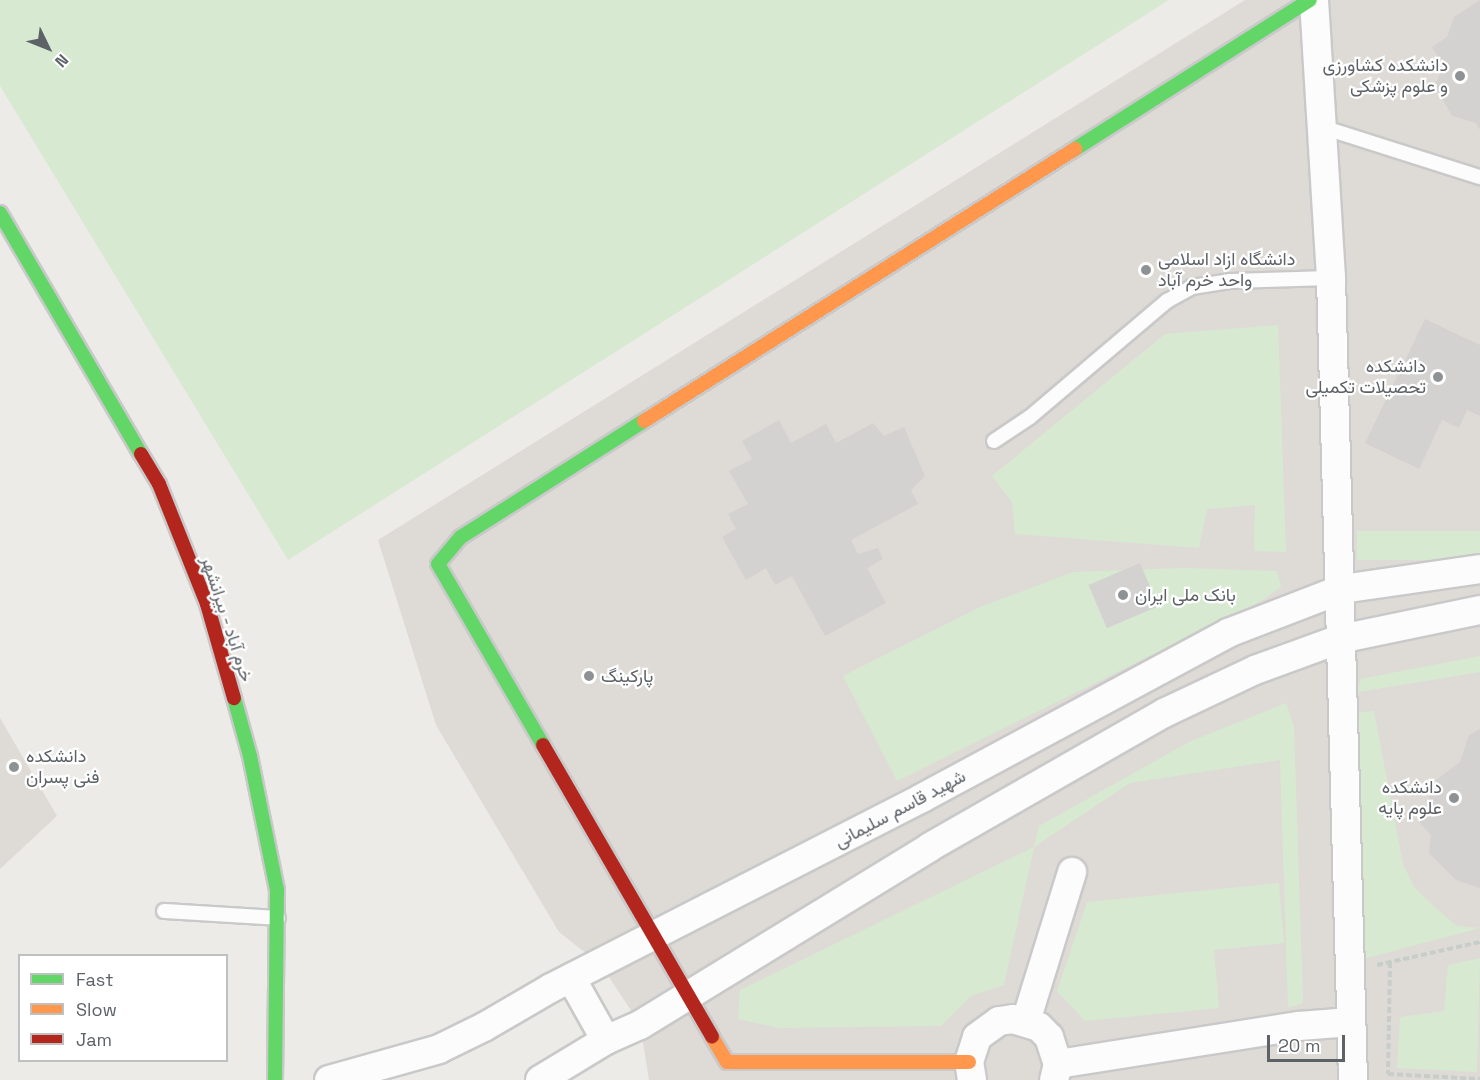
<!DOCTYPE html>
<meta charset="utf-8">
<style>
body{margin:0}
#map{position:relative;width:1480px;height:1080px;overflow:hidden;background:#edebe8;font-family:"Space Grotesk",Vazirmatn,sans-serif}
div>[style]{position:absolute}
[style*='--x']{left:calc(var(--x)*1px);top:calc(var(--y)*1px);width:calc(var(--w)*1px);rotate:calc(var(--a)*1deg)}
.education>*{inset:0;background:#dedad6}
.green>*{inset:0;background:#d7ead1;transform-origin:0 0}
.building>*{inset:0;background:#d4d2d1;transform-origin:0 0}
.path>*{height:4px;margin-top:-2px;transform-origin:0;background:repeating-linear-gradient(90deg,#c7cec9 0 6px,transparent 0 9px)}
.roads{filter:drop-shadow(2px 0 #c9c9c9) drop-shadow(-2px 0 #c9c9c9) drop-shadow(0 2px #c9c9c9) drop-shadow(0 -2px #c9c9c9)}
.lane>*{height:14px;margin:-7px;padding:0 7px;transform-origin:7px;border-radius:7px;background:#fcfcfc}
.street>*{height:28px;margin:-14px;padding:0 14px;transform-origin:14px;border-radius:14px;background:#fcfcfc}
.fast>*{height:14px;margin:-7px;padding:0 7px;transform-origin:7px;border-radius:7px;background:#63d668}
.slow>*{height:14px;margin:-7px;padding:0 7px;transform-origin:7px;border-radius:7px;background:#ff974d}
.jam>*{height:14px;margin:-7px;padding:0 7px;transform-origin:7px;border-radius:7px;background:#b3261e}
.dots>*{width:16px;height:16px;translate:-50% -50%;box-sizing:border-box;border:3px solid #fff;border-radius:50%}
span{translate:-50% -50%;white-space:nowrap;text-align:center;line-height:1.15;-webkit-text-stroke:4.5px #fff;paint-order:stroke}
.poi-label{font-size:18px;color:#5d6267}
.right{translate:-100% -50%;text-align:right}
.left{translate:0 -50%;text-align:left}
.street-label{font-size:18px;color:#5d6267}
.legend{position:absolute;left:18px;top:954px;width:210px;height:108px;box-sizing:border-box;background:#fff;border:2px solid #bec0c2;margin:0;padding:8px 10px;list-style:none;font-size:18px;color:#5d6267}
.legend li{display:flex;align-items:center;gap:12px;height:30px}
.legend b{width:30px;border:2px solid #bec0c2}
.north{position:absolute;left:18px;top:18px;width:60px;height:60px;-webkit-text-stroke:4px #fff;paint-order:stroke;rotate:133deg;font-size:16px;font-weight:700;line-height:24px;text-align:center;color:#5d6267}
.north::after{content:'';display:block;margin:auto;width:21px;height:27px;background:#5d6267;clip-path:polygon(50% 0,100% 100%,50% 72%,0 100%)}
.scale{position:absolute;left:1267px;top:1035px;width:78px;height:27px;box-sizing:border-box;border:3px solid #5d6267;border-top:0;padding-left:8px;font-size:18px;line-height:21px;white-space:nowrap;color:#5d6267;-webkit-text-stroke:4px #fff;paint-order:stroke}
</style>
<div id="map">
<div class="education">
<div style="clip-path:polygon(1245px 0,1480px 0,1480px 1080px,649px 1080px,640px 1024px,601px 965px,559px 932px,436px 725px,378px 540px)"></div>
<div style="clip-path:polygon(0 718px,57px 816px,0 869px)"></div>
</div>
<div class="green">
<div style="clip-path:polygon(0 0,1169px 0,288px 560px,0 86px)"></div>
<div style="clip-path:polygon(1278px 325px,1286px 552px,1254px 551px,1255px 505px,1207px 509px,1199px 548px,1015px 534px,1012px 502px,992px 476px,1165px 334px)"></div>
<div style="left:1480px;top:531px;width:29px;height:123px;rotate:90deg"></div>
<div style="clip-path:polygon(1183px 568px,1277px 571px,1281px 587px,1263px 600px,897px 781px,843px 676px,980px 607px,1073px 572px)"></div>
<div style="clip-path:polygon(1480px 656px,1480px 672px,1358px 692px,1360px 679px)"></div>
<div style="clip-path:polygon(1286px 703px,1294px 727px,1303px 1003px,1288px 1008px,1280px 760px,1130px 783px,1034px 847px,1004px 985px,971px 996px,941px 1026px,779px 1028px,738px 1019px,740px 990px,1034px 847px,1039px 826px,1189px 742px)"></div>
<div style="clip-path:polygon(1374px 711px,1403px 864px,1414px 887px,1439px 911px,1457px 926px,1480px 928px,1359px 960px,1354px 713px)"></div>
<div style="clip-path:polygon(1279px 883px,1284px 943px,1214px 950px,1219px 1008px,1085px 1021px,1057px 991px,1087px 902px)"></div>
<div style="clip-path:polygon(1480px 958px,1477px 1072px,1397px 1068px,1400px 1017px,1444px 1011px,1448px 965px)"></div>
</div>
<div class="building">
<div style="clip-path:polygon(1480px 0,1480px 130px,1476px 123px,1452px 116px,1435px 86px,1443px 65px,1432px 47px,1447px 37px,1454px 17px)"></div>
<div style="clip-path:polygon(1425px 319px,1480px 345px,1480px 416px,1467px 410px,1459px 428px,1442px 420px,1419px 469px,1365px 443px)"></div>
<div style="clip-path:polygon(779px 420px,791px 443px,826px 424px,836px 443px,873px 423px,884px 436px,904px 427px,925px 476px,911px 490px,918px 504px,851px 540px,858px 554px,878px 548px,883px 559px,867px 568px,886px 603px,825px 636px,792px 576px,775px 585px,766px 568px,746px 580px,722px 537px,736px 529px,728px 514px,748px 504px,729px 471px,752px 459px,742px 441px)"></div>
<div style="left:1140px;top:563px;width:47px;height:56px;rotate:67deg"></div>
<div style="clip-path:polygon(1480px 729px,1480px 888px,1456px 880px,1429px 853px,1431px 835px,1419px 822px,1430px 810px,1428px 786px,1460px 762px,1469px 735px)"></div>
</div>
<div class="path">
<div style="--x:1390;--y:962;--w:112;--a:91"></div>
<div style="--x:1388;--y:1074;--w:92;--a:3.1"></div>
<div style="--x:1377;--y:965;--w:106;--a:-12.6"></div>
</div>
<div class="roads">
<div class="lane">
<div style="--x:1322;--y:127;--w:166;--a:17.6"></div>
<div style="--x:994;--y:441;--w:43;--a:-33.7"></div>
<div style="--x:1030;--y:417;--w:180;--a:-40.3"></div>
<div style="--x:1167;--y:301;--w:29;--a:-29"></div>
<div style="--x:1192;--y:287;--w:38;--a:-9"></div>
<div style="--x:1230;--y:281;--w:101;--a:-1.7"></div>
<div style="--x:164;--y:911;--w:114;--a:3.5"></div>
</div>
<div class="street">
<div style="--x:1314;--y:0;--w:279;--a:86.5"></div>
<div style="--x:1331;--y:278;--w:802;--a:88.43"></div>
<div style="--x:571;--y:978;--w:71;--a:60.6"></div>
<div style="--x:1026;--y:1021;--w:156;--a:-72.8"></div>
<div style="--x:1058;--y:1064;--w:244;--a:-9"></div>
<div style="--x:1299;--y:1026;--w:52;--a:-4.4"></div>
<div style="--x:329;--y:1080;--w:114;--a:-15.7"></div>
<div style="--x:439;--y:1049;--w:50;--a:-26.1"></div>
<div style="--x:484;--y:1027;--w:78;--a:-30.2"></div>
<div style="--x:551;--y:988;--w:417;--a:-27.1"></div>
<div style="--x:922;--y:798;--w:348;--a:-28.3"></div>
<div style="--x:1228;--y:633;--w:122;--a:-21.1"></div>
<div style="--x:1342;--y:589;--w:139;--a:-8.2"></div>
<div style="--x:540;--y:1080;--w:77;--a:-31.2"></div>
<div style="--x:606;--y:1040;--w:37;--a:-24"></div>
<div style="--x:640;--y:1025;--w:340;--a:-31.5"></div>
<div style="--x:930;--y:847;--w:270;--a:-29.8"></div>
<div style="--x:1164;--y:713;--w:101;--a:-25.3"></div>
<div style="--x:1255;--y:670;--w:90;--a:-20"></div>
<div style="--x:1340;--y:639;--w:143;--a:-11.7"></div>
<div style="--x:972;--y:1080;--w:18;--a:-99"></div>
<div style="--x:969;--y:1062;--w:26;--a:-72"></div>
<div style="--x:977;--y:1037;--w:27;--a:-36"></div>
<div style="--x:999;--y:1021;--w:14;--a:-8"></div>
<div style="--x:1013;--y:1019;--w:27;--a:17"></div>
<div style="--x:1039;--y:1027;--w:14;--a:45"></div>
<div style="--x:1049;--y:1037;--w:28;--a:72"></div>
<div style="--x:1058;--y:1064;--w:16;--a:104"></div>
</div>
<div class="fast">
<div style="--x:1075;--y:149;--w:278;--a:-32.4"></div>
<div style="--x:0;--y:213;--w:279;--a:59.7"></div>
<div style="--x:234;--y:698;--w:60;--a:74.6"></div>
<div style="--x:250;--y:756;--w:137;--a:78.6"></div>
<div style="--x:277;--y:890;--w:190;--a:90.6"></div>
<div style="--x:543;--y:745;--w:209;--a:-120.1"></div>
<div style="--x:438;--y:564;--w:35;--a:-50"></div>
<div style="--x:461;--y:537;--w:217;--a:-32.4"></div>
</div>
<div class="slow">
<div style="--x:644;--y:421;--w:510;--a:-32.26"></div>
<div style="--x:712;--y:1037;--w:29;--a:59"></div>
<div style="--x:727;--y:1062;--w:242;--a:0"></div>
</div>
<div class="jam">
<div style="--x:141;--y:454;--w:35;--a:59"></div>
<div style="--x:159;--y:484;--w:129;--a:68.2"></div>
<div style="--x:207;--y:604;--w:98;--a:74"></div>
<div style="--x:543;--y:745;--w:337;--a:59.9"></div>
</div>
</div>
<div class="dots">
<div style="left:1460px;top:76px;background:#8f9294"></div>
<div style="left:1146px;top:270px;background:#8f9294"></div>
<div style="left:1438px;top:377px;background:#8f9294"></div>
<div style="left:1123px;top:595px;background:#8f9294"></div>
<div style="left:589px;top:676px;background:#8f9294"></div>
<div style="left:14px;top:767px;background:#8f9294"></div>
<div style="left:1454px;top:798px;background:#8f9294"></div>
</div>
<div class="poi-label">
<span class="right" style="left:1448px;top:76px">دانشکده کشاورزی<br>و علوم پزشکی</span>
<span class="left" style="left:1158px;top:270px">دانشگاه ازاد اسلامی<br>واحد خرم آباد</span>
<span class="right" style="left:1426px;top:377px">دانشکده<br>تحصیلات تکمیلی</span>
<span class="left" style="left:1135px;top:595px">بانک ملی ایران</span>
<span class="left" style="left:601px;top:676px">پارکینگ</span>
<span class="left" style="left:26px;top:767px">دانشکده<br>فنی پسران</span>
<span class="right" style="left:1442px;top:798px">دانشکده<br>علوم پایه</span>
</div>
<div class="street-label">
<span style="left:227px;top:619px;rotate:72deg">خرم آباد - بیرانشهر</span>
<span style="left:900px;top:809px;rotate:-28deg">شهید قاسم سلیمانی</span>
</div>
<ul class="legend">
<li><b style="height:8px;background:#63d668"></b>Fast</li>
<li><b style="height:8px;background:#ff974d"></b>Slow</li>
<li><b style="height:8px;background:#b3261e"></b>Jam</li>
</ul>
<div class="north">N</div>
<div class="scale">20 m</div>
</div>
